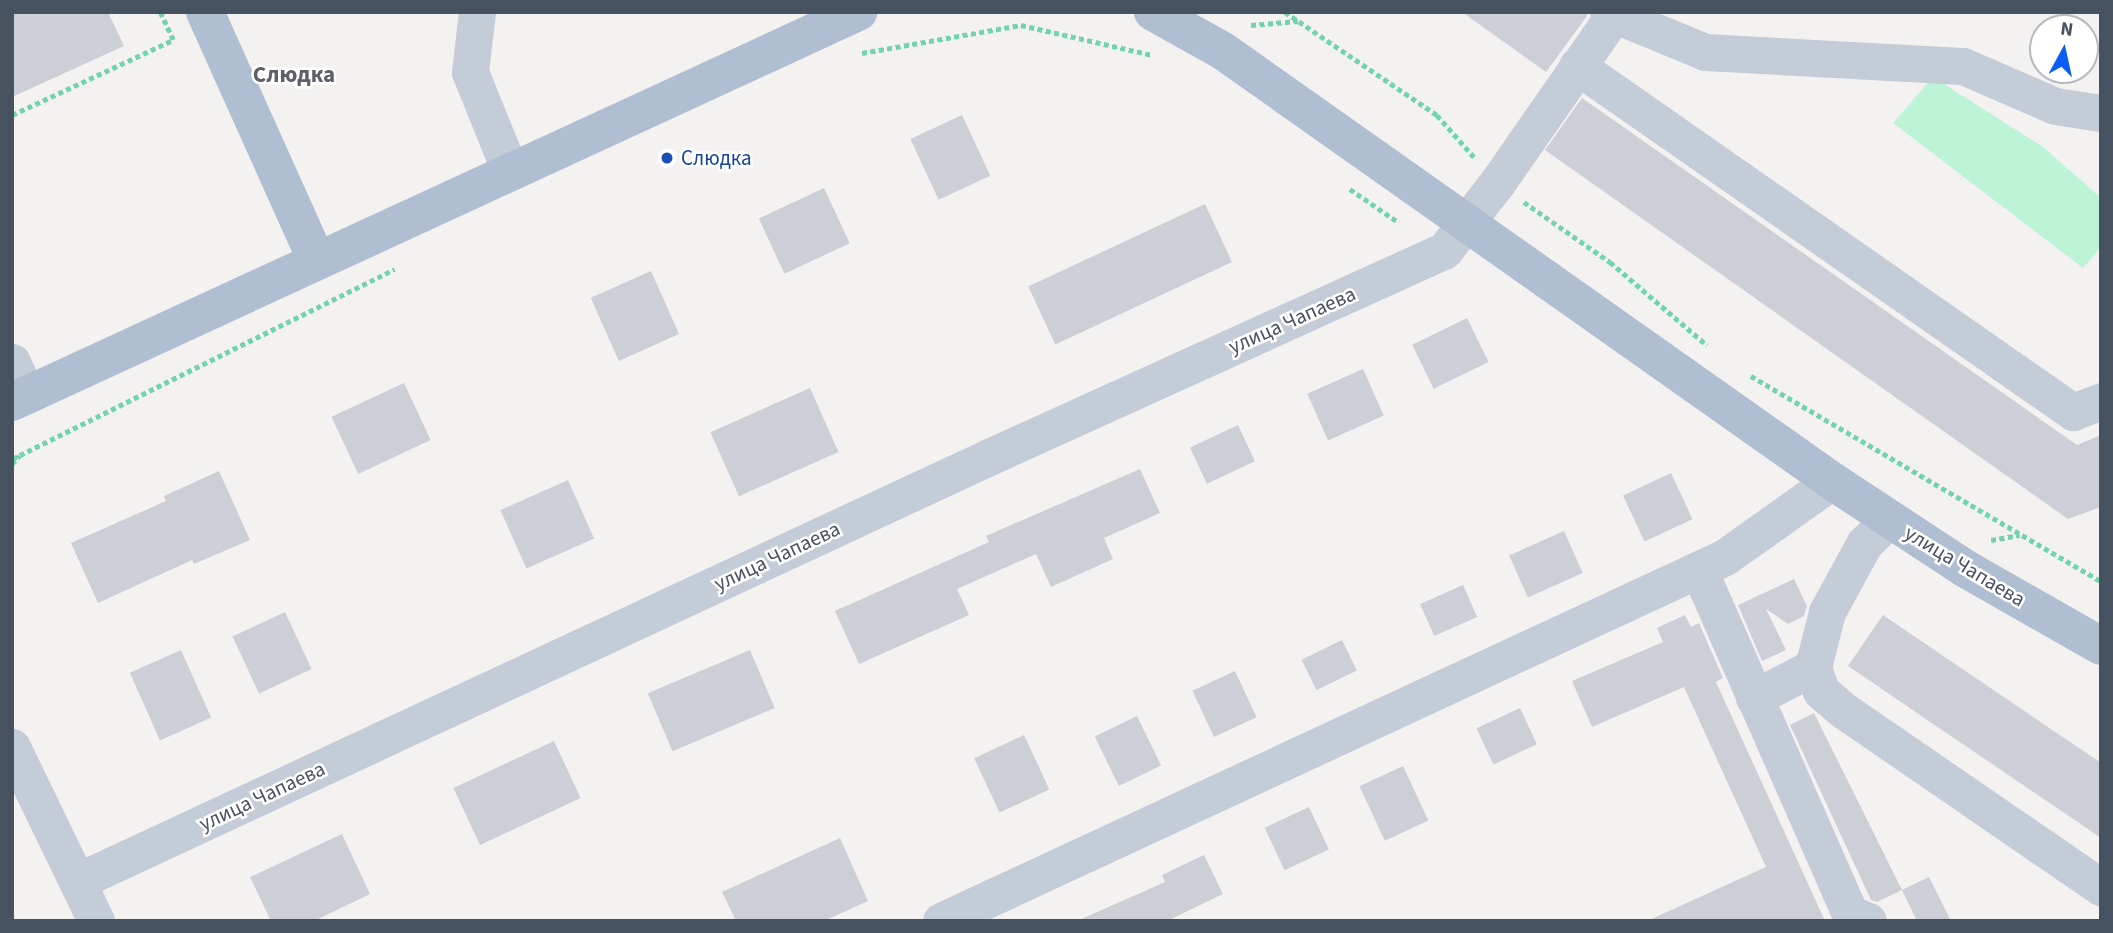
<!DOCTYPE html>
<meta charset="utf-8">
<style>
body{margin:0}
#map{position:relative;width:2113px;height:933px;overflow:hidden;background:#f4f1f1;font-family:"Source Sans 3",sans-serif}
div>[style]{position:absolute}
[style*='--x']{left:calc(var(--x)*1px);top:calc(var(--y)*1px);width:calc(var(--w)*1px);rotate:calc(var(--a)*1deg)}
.green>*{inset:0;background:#bdf3d7}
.building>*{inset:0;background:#cdcfd7;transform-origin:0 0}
.path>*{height:4.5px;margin-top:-2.25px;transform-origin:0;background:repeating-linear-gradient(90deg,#72d4ac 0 5px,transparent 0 8.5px)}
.minor>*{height:37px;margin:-18.5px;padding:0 18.5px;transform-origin:18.5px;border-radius:18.5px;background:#c4ccd7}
.major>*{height:38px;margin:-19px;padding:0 19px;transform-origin:19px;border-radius:19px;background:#afbed1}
.dots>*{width:19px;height:19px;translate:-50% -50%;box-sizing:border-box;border:4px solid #fff;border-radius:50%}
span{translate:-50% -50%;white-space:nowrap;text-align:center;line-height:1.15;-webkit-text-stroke:5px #fff;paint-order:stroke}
.transit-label{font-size:21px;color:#164399}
.left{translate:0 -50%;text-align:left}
.street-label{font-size:21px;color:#475260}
.neighbourhood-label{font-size:23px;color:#5d6067;font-weight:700}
.frame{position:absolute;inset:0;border:14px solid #475260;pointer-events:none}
.north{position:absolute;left:2029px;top:14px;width:70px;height:70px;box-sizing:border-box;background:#fff;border:2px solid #b5babf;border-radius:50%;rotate:8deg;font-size:19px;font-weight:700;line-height:28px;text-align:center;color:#475260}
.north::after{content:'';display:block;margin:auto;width:24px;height:32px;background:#0b5df3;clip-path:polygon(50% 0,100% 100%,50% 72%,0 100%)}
</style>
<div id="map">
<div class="green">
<div style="clip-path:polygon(1933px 77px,2043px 147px,2101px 198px,2101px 247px,2083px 268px,1893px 123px)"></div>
</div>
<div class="building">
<div style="clip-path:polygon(12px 12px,108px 12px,124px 46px,12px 97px)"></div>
<div style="clip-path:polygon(1462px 12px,1587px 12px,1587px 16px,1546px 72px)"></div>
<div style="clip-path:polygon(1582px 98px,2077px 445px,2101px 435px,2101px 507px,2068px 519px,1545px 150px)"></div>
<div style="left:962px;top:115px;width:67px;height:57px;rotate:65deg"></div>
<div style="left:824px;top:188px;width:61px;height:72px;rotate:65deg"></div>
<div style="left:1205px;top:204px;width:64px;height:195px;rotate:65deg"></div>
<div style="left:651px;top:271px;width:69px;height:66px;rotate:66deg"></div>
<div style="left:1467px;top:318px;width:49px;height:61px;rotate:64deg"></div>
<div style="left:1363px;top:369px;width:51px;height:61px;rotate:66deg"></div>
<div style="left:404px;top:383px;width:63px;height:80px;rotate:65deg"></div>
<div style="left:810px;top:388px;width:70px;height:109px;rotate:66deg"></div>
<div style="left:1238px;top:425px;width:40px;height:53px;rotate:65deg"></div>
<div style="clip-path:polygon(1140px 469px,1160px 513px,1104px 538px,1113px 559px,1051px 587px,1036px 554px,957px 589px,969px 615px,859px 664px,835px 611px,989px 542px,986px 536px)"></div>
<div style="clip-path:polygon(219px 471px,250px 540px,194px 564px,192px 560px,98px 603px,71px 543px,166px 501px,164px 496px)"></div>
<div style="left:1671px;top:473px;width:51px;height:53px;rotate:65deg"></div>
<div style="left:568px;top:480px;width:64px;height:74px;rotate:66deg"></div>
<div style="left:1564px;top:531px;width:46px;height:60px;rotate:66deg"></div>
<div style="clip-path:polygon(1794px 579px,1807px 606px,1804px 616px,1788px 624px,1766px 609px,1786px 650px,1762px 661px,1738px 605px)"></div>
<div style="left:1463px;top:585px;width:35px;height:47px;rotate:66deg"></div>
<div style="left:285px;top:612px;width:63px;height:58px;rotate:65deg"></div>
<div style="clip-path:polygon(1685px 615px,1691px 627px,1699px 623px,1723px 678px,1716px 682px,1825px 921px,1647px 921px,1766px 867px,1684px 687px,1592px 727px,1572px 681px,1663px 642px,1657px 628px)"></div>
<div style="clip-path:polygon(1883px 615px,2101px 763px,2101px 838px,1848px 666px)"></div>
<div style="left:1342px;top:640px;width:34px;height:45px;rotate:64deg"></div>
<div style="left:181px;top:650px;width:74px;height:56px;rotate:66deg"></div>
<div style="left:750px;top:650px;width:63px;height:111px;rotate:67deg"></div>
<div style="left:1235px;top:671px;width:51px;height:47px;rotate:65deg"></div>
<div style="left:1520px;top:708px;width:40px;height:48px;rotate:65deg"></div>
<div style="clip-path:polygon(1814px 713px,1902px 890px,1877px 902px,1871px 900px,1790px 725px)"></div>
<div style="left:1137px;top:716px;width:55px;height:47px;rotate:64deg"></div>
<div style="left:1024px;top:735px;width:60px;height:55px;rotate:65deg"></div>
<div style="left:554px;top:741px;width:63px;height:111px;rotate:65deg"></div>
<div style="left:1403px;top:766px;width:60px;height:48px;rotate:65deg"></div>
<div style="left:1309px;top:807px;width:47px;height:49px;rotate:65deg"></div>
<div style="clip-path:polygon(342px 834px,370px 894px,314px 921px,271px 921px,250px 877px)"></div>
<div style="clip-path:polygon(840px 838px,868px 901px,824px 921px,736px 921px,722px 892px)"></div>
<div style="clip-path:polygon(1204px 855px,1223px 894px,1167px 921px,1077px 921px,1165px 882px,1162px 875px)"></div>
<div style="clip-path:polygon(1929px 877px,1951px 921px,1917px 921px,1902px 890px)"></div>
</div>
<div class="path">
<div style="--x:1285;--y:12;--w:184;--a:34.1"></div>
<div style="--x:1437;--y:115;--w:56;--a:48.6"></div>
<div style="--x:1251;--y:25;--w:47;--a:-4.9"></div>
<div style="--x:862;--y:53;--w:161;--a:-10"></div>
<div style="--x:1021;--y:25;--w:134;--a:12.9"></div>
<div style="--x:12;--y:115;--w:178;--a:-25"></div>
<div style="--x:173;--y:40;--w:31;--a:-115"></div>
<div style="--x:1350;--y:189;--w:58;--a:34.5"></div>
<div style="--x:1524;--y:202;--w:105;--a:34.9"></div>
<div style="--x:1610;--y:262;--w:128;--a:40.6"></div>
<div style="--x:1751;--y:376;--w:406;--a:30.4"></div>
<div style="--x:12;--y:459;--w:427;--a:-26.4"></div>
<div style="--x:12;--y:464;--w:11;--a:-49"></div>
<div style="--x:1991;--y:540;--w:29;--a:-10"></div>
</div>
<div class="minor">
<div style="--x:477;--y:12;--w:60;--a:96.7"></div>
<div style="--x:470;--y:72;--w:107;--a:68"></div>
<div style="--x:1608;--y:12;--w:105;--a:22.4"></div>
<div style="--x:1705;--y:52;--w:258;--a:3.1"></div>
<div style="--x:1963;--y:66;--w:100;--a:23.5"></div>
<div style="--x:2055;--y:106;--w:47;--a:8.7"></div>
<div style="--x:1577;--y:66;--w:605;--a:34.9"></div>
<div style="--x:2073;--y:412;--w:30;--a:-21"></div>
<div style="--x:12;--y:362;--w:36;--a:66"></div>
<div style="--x:1889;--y:519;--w:35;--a:135"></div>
<div style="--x:1864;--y:544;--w:77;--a:118.6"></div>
<div style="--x:1827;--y:612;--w:57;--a:104.3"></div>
<div style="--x:1813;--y:667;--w:25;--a:72"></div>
<div style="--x:1821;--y:691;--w:29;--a:41"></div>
<div style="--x:1843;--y:710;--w:313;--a:34.5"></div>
<div style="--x:1699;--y:570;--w:376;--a:66.3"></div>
<div style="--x:1850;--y:914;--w:19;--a:21"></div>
<div style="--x:1754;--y:698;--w:67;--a:-27.7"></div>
<div style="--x:12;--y:747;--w:193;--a:64.2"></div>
<div style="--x:78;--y:881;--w:1005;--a:-24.96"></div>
<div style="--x:989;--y:457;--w:499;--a:-24.4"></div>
<div style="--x:1444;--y:251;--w:86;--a:-52.1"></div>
<div style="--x:1497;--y:183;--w:203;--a:-55.2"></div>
<div style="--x:941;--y:921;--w:864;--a:-24.9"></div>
<div style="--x:1725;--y:557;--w:131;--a:-35.4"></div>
</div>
<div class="major">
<div style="--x:205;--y:12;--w:273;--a:65.8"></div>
<div style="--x:1153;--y:12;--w:80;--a:29.1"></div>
<div style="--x:1223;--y:51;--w:746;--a:35.22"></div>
<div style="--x:1832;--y:481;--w:160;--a:33.3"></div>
<div style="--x:1966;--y:569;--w:155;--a:29.7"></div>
<div style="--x:12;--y:402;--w:932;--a:-24.75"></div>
</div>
<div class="dots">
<div style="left:667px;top:158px;background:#1a4fb4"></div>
</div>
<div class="transit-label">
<span class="left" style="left:681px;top:158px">Слюдка</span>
</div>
<div class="street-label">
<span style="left:1292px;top:320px;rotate:-24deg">улица Чапаева</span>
<span style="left:777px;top:556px;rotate:-25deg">улица Чапаева</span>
<span style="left:1965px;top:566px;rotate:31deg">улица Чапаева</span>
<span style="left:262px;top:796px;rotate:-25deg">улица Чапаева</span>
</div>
<div class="neighbourhood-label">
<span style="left:294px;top:75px">Слюдка</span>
</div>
<div class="frame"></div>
<div class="north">N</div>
</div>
